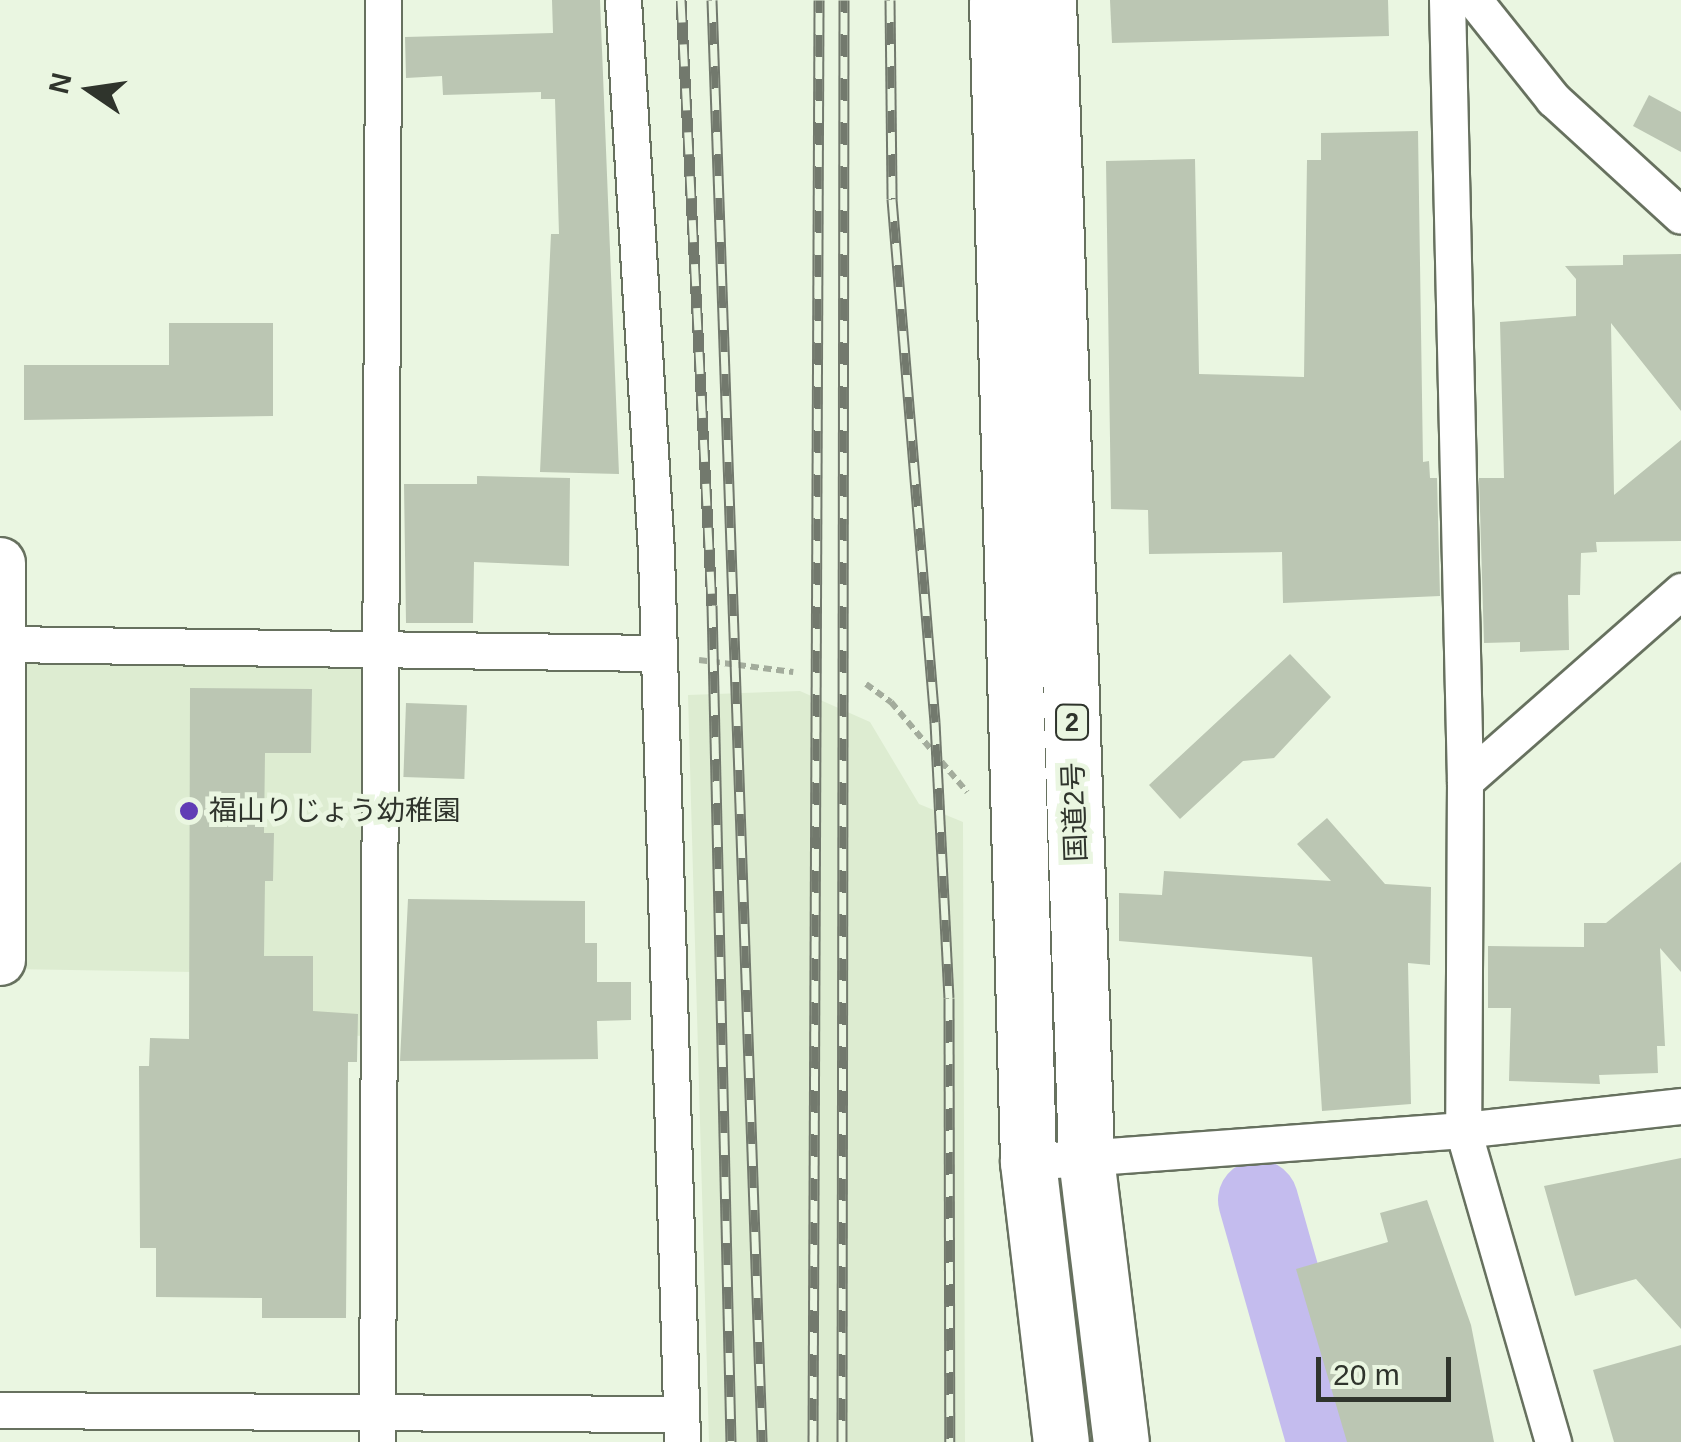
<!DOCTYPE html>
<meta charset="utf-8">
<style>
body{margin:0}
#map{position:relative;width:1681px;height:1442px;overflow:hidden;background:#eaf6e1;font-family:Helvetica,"Noto Sans JP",sans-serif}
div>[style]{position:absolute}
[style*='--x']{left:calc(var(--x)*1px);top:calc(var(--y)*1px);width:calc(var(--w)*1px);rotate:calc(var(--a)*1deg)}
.built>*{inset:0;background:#ddecd1}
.river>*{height:80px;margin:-40px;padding:0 40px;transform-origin:40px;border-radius:40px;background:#c4bcee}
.building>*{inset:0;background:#bbc6b3;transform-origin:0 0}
.path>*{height:6px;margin-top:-3px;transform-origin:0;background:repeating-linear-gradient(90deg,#a3ac9c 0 8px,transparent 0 13px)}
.roads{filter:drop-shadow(2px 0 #67715f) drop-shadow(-2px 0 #67715f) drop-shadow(0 2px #67715f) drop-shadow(0 -2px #67715f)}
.street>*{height:35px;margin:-17.5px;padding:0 17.5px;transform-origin:17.5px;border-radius:17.5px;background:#fff}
.secondary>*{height:50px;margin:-25px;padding:0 25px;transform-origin:25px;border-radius:25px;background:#fff}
.highway>*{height:55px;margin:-27.5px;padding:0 27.5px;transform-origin:27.5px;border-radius:27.5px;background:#fff}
.rail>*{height:11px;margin-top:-5.5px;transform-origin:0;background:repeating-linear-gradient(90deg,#eaf6e1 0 22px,#72796d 0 44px);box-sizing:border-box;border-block:2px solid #72796d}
.dots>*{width:28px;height:28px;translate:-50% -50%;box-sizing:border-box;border:5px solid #eaf6e1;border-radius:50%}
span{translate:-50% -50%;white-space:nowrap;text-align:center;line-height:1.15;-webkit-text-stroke:10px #eaf6e1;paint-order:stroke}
.shield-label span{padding:2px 8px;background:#eaf6e1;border:2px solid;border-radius:8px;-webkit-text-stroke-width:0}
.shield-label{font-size:25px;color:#2f342c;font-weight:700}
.poi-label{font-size:28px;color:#2f342c}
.left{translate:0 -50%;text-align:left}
.street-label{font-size:28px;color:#2f342c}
.north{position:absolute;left:40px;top:40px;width:100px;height:100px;-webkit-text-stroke:8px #eaf6e1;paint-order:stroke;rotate:283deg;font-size:28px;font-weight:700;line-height:40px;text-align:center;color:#2f342c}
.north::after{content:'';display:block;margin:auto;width:35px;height:45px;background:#2f342c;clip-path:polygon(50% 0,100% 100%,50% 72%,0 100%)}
.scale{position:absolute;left:1316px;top:1357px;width:135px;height:45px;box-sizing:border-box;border:5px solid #2f342c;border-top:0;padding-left:12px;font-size:30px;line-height:35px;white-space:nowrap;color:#2f342c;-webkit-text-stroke:8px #eaf6e1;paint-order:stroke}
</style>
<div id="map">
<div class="built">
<div style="clip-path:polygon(13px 651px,364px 653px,367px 1036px,194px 1032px,193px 972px,10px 969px)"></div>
<div style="clip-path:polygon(800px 691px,870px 722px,919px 804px,963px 822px,965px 1442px,709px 1442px,688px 695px)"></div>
</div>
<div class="river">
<div style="--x:1258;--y:1200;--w:252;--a:74.1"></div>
</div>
<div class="building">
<div style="clip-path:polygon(552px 0,600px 0,619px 474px,540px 472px,551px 234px,559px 234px,555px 99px,541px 99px,541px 92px,443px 95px,442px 76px,406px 78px,405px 37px,553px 33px)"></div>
<div style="clip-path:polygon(1110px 0,1388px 0,1389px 36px,1112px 43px)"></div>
<div style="clip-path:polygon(1649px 95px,1681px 112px,1681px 152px,1633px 126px)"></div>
<div style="clip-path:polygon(1418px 131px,1423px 462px,1429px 461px,1430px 478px,1437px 478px,1440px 596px,1283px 603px,1282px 552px,1149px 554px,1148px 510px,1111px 509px,1106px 161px,1195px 159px,1199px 374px,1304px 377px,1307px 160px,1321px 160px,1321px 133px)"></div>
<div style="clip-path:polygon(1681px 254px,1681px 411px,1611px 323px,1614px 495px,1681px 440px,1681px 541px,1596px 542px,1597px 552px,1581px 553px,1580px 595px,1568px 595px,1569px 650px,1520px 652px,1520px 642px,1484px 643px,1479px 478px,1504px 478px,1500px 322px,1576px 316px,1576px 279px,1565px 266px,1623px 265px,1623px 255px)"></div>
<div style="clip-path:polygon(169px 323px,273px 323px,273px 416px,24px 420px,24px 365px,169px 365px)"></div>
<div style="clip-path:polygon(477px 476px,570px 478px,569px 566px,474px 562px,473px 623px,406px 623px,404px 484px,477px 484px)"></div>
<div style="clip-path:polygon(1290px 654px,1331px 697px,1274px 758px,1243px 761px,1180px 819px,1149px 785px)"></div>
<div style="clip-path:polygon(190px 688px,312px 689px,311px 753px,265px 753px,264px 833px,274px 833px,273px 881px,265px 881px,264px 956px,313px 956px,313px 1011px,358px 1014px,357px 1062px,348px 1062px,346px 1318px,262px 1318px,262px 1298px,156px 1297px,156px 1248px,140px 1248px,139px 1066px,149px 1066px,150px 1038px,189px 1039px)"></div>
<div style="left:406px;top:703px;width:61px;height:74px;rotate:2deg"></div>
<div style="clip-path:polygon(1327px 818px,1385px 884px,1431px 887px,1430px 965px,1408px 963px,1411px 1104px,1322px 1111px,1312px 957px,1119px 941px,1119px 893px,1162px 895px,1164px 871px,1331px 881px,1297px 844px)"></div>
<div style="clip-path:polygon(1681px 862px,1681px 972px,1660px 948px,1665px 1046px,1657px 1046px,1658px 1073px,1599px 1075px,1600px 1084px,1509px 1081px,1511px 1008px,1488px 1008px,1488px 946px,1584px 947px,1584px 923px,1606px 923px)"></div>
<div style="clip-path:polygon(408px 899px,585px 901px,585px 943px,597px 943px,597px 982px,631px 982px,631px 1020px,597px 1021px,598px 1059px,400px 1061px)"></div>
<div style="clip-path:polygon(1681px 1158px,1681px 1329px,1636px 1279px,1575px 1296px,1544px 1186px)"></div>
<div style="clip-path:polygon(1427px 1200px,1471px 1325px,1494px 1442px,1347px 1442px,1296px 1269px,1388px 1242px,1380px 1213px)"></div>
<div style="clip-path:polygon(1681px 1345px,1681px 1442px,1614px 1442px,1593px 1370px)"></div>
</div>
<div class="path">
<div style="--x:699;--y:660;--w:95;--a:7.3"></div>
<div style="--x:866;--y:684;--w:31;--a:36"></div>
<div style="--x:891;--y:702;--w:118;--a:49.8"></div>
</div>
<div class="roads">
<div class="street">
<div style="--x:623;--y:0;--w:554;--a:86.58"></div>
<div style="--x:656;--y:553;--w:889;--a:88.32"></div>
<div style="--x:1447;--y:0;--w:781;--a:88.68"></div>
<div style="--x:1465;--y:781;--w:349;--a:90.3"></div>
<div style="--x:1463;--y:1130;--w:325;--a:73.9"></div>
<div style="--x:1474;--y:0;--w:127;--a:51.4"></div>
<div style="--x:1553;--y:99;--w:173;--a:42.4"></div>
<div style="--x:3;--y:644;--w:655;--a:0.79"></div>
<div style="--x:1465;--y:781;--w:288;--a:-41.3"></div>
<div style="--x:1028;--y:1162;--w:436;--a:-4.2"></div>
<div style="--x:1463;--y:1130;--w:219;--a:-6.3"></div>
<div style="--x:0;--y:1410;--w:681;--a:0.34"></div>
<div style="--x:377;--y:1442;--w:1442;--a:-89.76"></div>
</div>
<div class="secondary">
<div style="--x:0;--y:563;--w:397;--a:90"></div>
</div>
<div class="highway">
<div style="--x:997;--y:0;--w:1162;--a:88.47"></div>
<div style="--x:1028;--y:1162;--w:282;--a:83.3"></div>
<div style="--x:1048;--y:0;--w:1159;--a:88.12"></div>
<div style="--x:1086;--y:1158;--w:286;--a:83"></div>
</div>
</div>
<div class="rail">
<div style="--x:681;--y:0;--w:606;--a:87.07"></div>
<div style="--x:712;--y:605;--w:837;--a:88.7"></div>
<div style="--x:712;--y:0;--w:1443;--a:88.01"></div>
<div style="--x:890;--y:0;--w:199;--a:89.4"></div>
<div style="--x:892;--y:199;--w:525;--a:85.3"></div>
<div style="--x:935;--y:722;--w:276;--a:87.1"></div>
<div style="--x:949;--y:998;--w:444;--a:89.9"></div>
<div style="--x:813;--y:1442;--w:1442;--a:-89.76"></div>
<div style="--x:842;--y:1442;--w:1442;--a:-89.92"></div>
</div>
<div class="dots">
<div style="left:189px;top:811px;background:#613db5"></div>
</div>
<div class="shield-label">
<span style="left:1072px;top:722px">2</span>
</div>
<div class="poi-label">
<span class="left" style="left:209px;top:811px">福山りじょう幼稚園</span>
</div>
<div class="street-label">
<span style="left:1075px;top:812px;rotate:-92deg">国道2号</span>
</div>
<div class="north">N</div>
<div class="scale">20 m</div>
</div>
